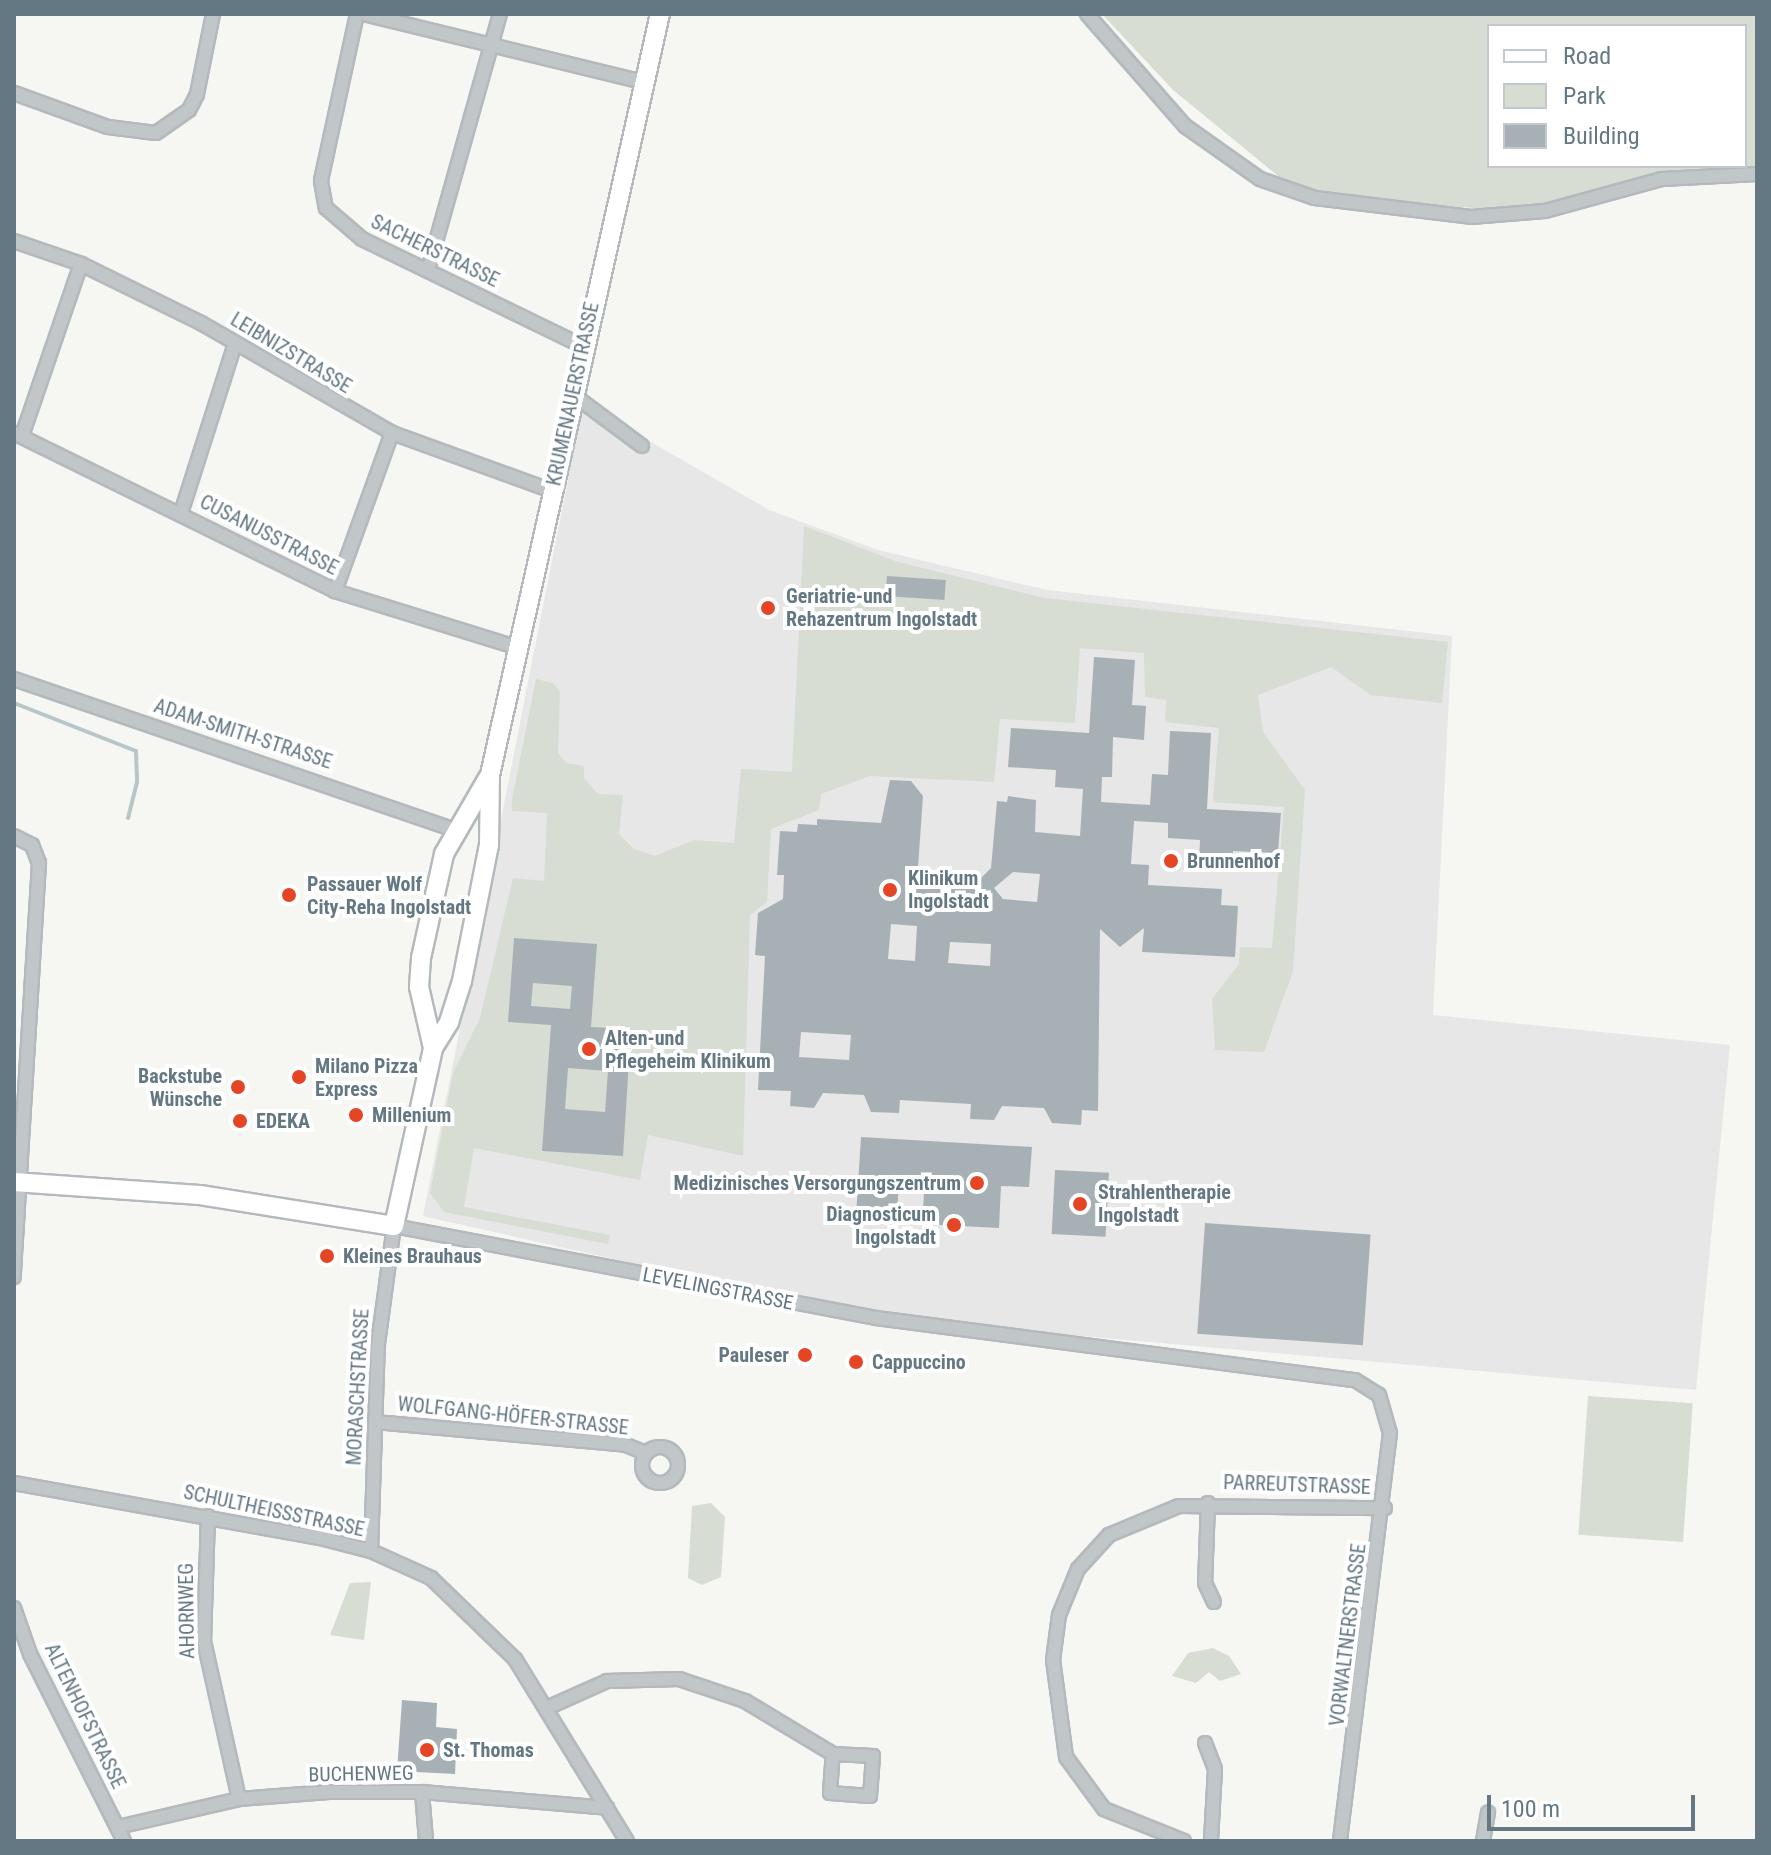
<!DOCTYPE html>
<meta charset="utf-8">
<style>
body{margin:0}
#map{position:relative;width:1771px;height:1855px;overflow:hidden;background:#f6f6f2;font-family:"Roboto Condensed",sans-serif}
div>[style]{position:absolute}
[style*='--x']{left:calc(var(--x)*1px);top:calc(var(--y)*1px);width:calc(var(--w)*1px);rotate:calc(var(--a)*1deg)}
.built>*{inset:0;background:#e6e7e6}
.green>*{inset:0;background:#d7ddd3;transform-origin:0 0}
.stream>*{height:4px;margin:-2px;padding:0 2px;transform-origin:2px;border-radius:2px;background:#b8c6c9}
.building>*{inset:0;background:#a7b1b5;transform-origin:0 0}
.roads{filter:drop-shadow(2px 0 #b3b9bd) drop-shadow(-2px 0 #b3b9bd) drop-shadow(0 2px #b3b9bd) drop-shadow(0 -2px #b3b9bd)}
.street>*{height:12px;margin:-6px;padding:0 6px;transform-origin:6px;border-radius:6px;background:#c1c6c8}
.street>.ring{margin:-6px;padding:0;box-sizing:content-box;background:none;border:12px solid #c1c6c8;border-radius:50%}
.secondary>*{height:18px;margin:-9px;padding:0 9px;transform-origin:9px;border-radius:9px;background:#fff}
.dots>*{width:22px;height:22px;translate:-50% -50%;box-sizing:border-box;border:4px solid #fff;border-radius:50%}
span{translate:-50% -50%;white-space:nowrap;text-align:center;line-height:1.15;-webkit-text-stroke:8px #fff;paint-order:stroke}
.street-label{font-size:20px;color:#647884}
.poi-label{font-size:20px;color:#647884;font-weight:700}
.left{translate:0 -50%;text-align:left}
.right{translate:-100% -50%;text-align:right}
.frame{position:absolute;inset:0;border:16px solid #647884;pointer-events:none}
.legend{position:absolute;left:1487px;top:24px;width:260px;height:144px;box-sizing:border-box;background:#fff;border:2px solid #c1c9ce;margin:0;padding:10px 14px;list-style:none;font-size:24px;color:#647884}
.legend li{display:flex;align-items:center;gap:16px;height:40px}
.legend b{width:40px;border:2px solid #c1c9ce}
.scale{position:absolute;left:1487px;top:1795px;width:208px;height:36px;box-sizing:border-box;border:4px solid #647884;border-top:0;padding-left:10px;font-size:24px;line-height:28px;white-space:nowrap;color:#647884;-webkit-text-stroke:6px #fff;paint-order:stroke}
</style>
<div id="map">
<div class="built">
<div style="clip-path:polygon(583px 403px,769px 510px,878px 550px,1047px 590px,1452px 636px,1433px 1015px,1730px 1045px,1696px 1390px,876px 1318px,423px 1216px)"></div>
</div>
<div class="green">
<div style="clip-path:polygon(evenodd,1102px 14px,1757px 14px,1757px 168px,1659px 174px,1566px 201px,1506px 210px,1352px 200px,1288px 184px,1173px 90px,1102px 14px,1489px 26px,1745px 26px,1745px 166px,1489px 166px,1489px 26px)"></div>
<div style="clip-path:polygon(804px 526px,898px 562px,1045px 598px,1448px 642px,1442px 703px,1371px 695px,1331px 667px,1258px 695px,1263px 732px,1305px 790px,1293px 971px,1264px 1052px,1215px 1050px,1212px 999px,1239px 964px,1240px 947px,1272px 948px,1284px 807px,1213px 802px,1219px 728px,1165px 722px,1166px 700px,1145px 697px,1144px 653px,1080px 648px,1075px 723px,1000px 719px,994px 782px,870px 776px,821px 794px,819px 810px,771px 829px,767px 902px,750px 915px,743px 1156px,648px 1135px,640px 1180px,474px 1148px,464px 1207px,610px 1235px,608px 1244px,444px 1212px,430px 1193px,453px 1073px,480px 1018px,513px 878px,544px 881px,547px 813px,512px 811px,512px 800px,536px 679px,553px 683px,560px 692px,558px 753px,566px 763px,584px 766px,584px 778px,598px 794px,623px 795px,619px 834px,634px 849px,655px 856px,694px 840px,734px 843px,741px 769px,792px 772px)"></div>
<div style="left:1588px;top:1396px;width:105px;height:139px;rotate:4deg"></div>
<div style="clip-path:polygon(711px 1503px,725px 1517px,721px 1577px,702px 1585px,688px 1578px,692px 1506px)"></div>
<div style="clip-path:polygon(371px 1582px,364px 1640px,330px 1635px,350px 1583px)"></div>
<div style="clip-path:polygon(1213px 1648px,1229px 1656px,1241px 1674px,1220px 1681px,1209px 1672px,1196px 1683px,1172px 1676px,1188px 1653px)"></div>
</div>
<div class="stream">
<div style="--x:14;--y:703;--w:131;--a:21.5"></div>
<div style="--x:136;--y:751;--w:31;--a:88"></div>
<div style="--x:137;--y:782;--w:37;--a:104"></div>
</div>
<div class="building">
<div style="left:887px;top:576px;width:59px;height:20px;rotate:4deg"></div>
<div style="clip-path:polygon(evenodd,1094px 657px,1135px 660px,1132px 705px,1146px 706px,1144px 740px,1113px 737px,1112px 777px,1102px 777px,1101px 802px,1150px 805px,1152px 774px,1168px 775px,1170px 731px,1211px 733px,1207px 809px,1281px 813px,1278px 853px,1233px 851px,1232px 865px,1199px 863px,1200px 840px,1168px 838px,1168px 823px,1134px 821px,1131px 864px,1149px 865px,1148px 885px,1222px 889px,1221px 905px,1238px 906px,1235px 957px,1142px 952px,1144px 928px,1120px 947px,1100px 929px,1098px 1111px,1082px 1110px,1081px 1125px,1052px 1123px,1044px 1108px,1002px 1106px,994px 1120px,970px 1119px,971px 1104px,900px 1100px,899px 1113px,871px 1112px,864px 1095px,823px 1093px,814px 1108px,790px 1106px,791px 1091px,758px 1090px,765px 956px,755px 955px,758px 913px,783px 899px,784px 875px,777px 875px,780px 831px,797px 832px,798px 824px,817px 825px,817px 819px,881px 823px,890px 780px,911px 781px,923px 796px,918px 867px,926px 878px,977px 882px,991px 868px,997px 801px,1007px 802px,1008px 796px,1036px 800px,1035px 832px,1080px 836px,1083px 789px,1055px 787px,1056px 770px,1008px 767px,1011px 728px,1089px 733px,1094px 657px,1013px 872px,1040px 874px,1037px 902px,1003px 899px,994px 888px,1013px 872px,1094px 657px,891px 924px,917px 926px,915px 961px,888px 959px,891px 924px,1094px 657px,950px 942px,991px 944px,990px 966px,948px 963px,950px 942px,1094px 657px,801px 1032px,851px 1035px,849px 1060px,799px 1057px,801px 1032px)"></div>
<div style="clip-path:polygon(evenodd,514px 938px,597px 944px,591px 1027px,631px 1029px,623px 1156px,542px 1151px,551px 1025px,508px 1022px,514px 938px,533px 983px,572px 986px,570px 1009px,531px 1006px,533px 983px,514px 938px,568px 1068px,608px 1071px,605px 1112px,565px 1109px,568px 1068px)"></div>
<div style="clip-path:polygon(861px 1137px,1032px 1147px,1029px 1187px,1001px 1186px,999px 1228px,922px 1224px,925px 1180px,899px 1178px,897px 1219px,856px 1216px)"></div>
<div style="left:1055px;top:1170px;width:54px;height:64px;rotate:3deg"></div>
<div style="left:1205px;top:1223px;width:166px;height:111px;rotate:4deg"></div>
<div style="clip-path:polygon(402px 1700px,437px 1703px,436px 1727px,457px 1729px,455px 1774px,397px 1771px)"></div>
</div>
<div class="roads">
<div class="street">
<div style="--x:357;--y:14;--w:171;--a:102.2"></div>
<div style="--x:321;--y:181;--w:27;--a:80"></div>
<div style="--x:326;--y:208;--w:48;--a:40.7"></div>
<div style="--x:362;--y:239;--w:245;--a:25.9"></div>
<div style="--x:364;--y:14;--w:288;--a:13.7"></div>
<div style="--x:1087;--y:14;--w:149;--a:48.8"></div>
<div style="--x:1185;--y:126;--w:92;--a:35.2"></div>
<div style="--x:1260;--y:179;--w:58;--a:19.1"></div>
<div style="--x:1315;--y:198;--w:157;--a:6.9"></div>
<div style="--x:1471;--y:217;--w:74;--a:-4.6"></div>
<div style="--x:1545;--y:211;--w:121;--a:-15.3"></div>
<div style="--x:1662;--y:179;--w:95;--a:-3"></div>
<div style="--x:14;--y:93;--w:100;--a:19.9"></div>
<div style="--x:108;--y:127;--w:48;--a:7.1"></div>
<div style="--x:156;--y:133;--w:40;--a:-34.9"></div>
<div style="--x:189;--y:110;--w:18;--a:-63"></div>
<div style="--x:197;--y:94;--w:82;--a:-78.7"></div>
<div style="--x:14;--y:241;--w:71;--a:18.9"></div>
<div style="--x:81;--y:264;--w:134;--a:26.2"></div>
<div style="--x:201;--y:323;--w:220;--a:29.9"></div>
<div style="--x:392;--y:433;--w:170;--a:19.9"></div>
<div style="--x:428;--y:270;--w:266;--a:-74.3"></div>
<div style="--x:572;--y:394;--w:87;--a:36.6"></div>
<div style="--x:14;--y:433;--w:358;--a:26.2"></div>
<div style="--x:335;--y:591;--w:189;--a:17.2"></div>
<div style="--x:22;--y:436;--w:182;--a:-71.1"></div>
<div style="--x:181;--y:513;--w:177;--a:-72.3"></div>
<div style="--x:335;--y:591;--w:168;--a:-70.2"></div>
<div style="--x:14;--y:679;--w:470;--a:18.9"></div>
<div style="--x:14;--y:836;--w:20;--a:27"></div>
<div style="--x:32;--y:845;--w:19;--a:69"></div>
<div style="--x:39;--y:863;--w:415;--a:93.5"></div>
<div style="--x:375;--y:1422;--w:252;--a:5.2"></div>
<div style="--x:626;--y:1445;--w:22;--a:22"></div>
<div class="ring" style="left:642px;top:1447px;width:24px;height:24px"></div>
<div style="--x:14;--y:1483;--w:311;--a:10.2"></div>
<div style="--x:320;--y:1538;--w:53;--a:14.3"></div>
<div style="--x:371;--y:1551;--w:66;--a:24.2"></div>
<div style="--x:431;--y:1578;--w:117;--a:44"></div>
<div style="--x:515;--y:1659;--w:214;--a:58.4"></div>
<div style="--x:1208;--y:1503;--w:80;--a:92.1"></div>
<div style="--x:1205;--y:1583;--w:21;--a:65"></div>
<div style="--x:208;--y:1516;--w:125;--a:91.8"></div>
<div style="--x:204;--y:1641;--w:162;--a:77.5"></div>
<div style="--x:371;--y:1551;--w:207;--a:-88.1"></div>
<div style="--x:378;--y:1344;--w:119;--a:-82.3"></div>
<div style="--x:394;--y:1226;--w:491;--a:10.8"></div>
<div style="--x:876;--y:1318;--w:483;--a:7.4"></div>
<div style="--x:1355;--y:1380;--w:28;--a:32"></div>
<div style="--x:1379;--y:1395;--w:40;--a:74"></div>
<div style="--x:1390;--y:1433;--w:411;--a:97"></div>
<div style="--x:14;--y:1608;--w:49;--a:70.8"></div>
<div style="--x:30;--y:1654;--w:209;--a:63.3"></div>
<div style="--x:549;--y:1707;--w:64;--a:-24.1"></div>
<div style="--x:607;--y:1681;--w:72;--a:-1.6"></div>
<div style="--x:679;--y:1679;--w:70;--a:18.4"></div>
<div style="--x:745;--y:1701;--w:103;--a:31.1"></div>
<div style="--x:1205;--y:1743;--w:28;--a:69"></div>
<div style="--x:1215;--y:1769;--w:72;--a:93.2"></div>
<div style="--x:833;--y:1754;--w:40;--a:2.9"></div>
<div style="--x:873;--y:1756;--w:40;--a:94.3"></div>
<div style="--x:870;--y:1796;--w:40;--a:-175.7"></div>
<div style="--x:830;--y:1793;--w:39;--a:-86"></div>
<div style="--x:422;--y:1792;--w:49;--a:85.3"></div>
<div style="--x:118;--y:1827;--w:124;--a:-13"></div>
<div style="--x:239;--y:1799;--w:90;--a:-4.4"></div>
<div style="--x:329;--y:1792;--w:93;--a:0"></div>
<div style="--x:422;--y:1792;--w:186;--a:4.9"></div>
<div style="--x:1184;--y:1841;--w:86;--a:-158.2"></div>
<div style="--x:1104;--y:1809;--w:64;--a:-126.2"></div>
<div style="--x:1066;--y:1757;--w:98;--a:-97.6"></div>
<div style="--x:1053;--y:1660;--w:45;--a:-82.4"></div>
<div style="--x:1059;--y:1615;--w:50;--a:-67.6"></div>
<div style="--x:1078;--y:1569;--w:46;--a:-47.6"></div>
<div style="--x:1109;--y:1535;--w:76;--a:-22.5"></div>
<div style="--x:1179;--y:1506;--w:206;--a:0.6"></div>
<div style="--x:1483;--y:1841;--w:29;--a:-80"></div>
</div>
<div class="secondary">
<div style="--x:433;--y:1048;--w:63;--a:-102.9"></div>
<div style="--x:419;--y:987;--w:29;--a:-86"></div>
<div style="--x:421;--y:958;--w:107;--a:-77.5"></div>
<div style="--x:444;--y:854;--w:88;--a:-59.9"></div>
<div style="--x:14;--y:1182;--w:186;--a:4"></div>
<div style="--x:200;--y:1195;--w:196;--a:9.1"></div>
<div style="--x:394;--y:1226;--w:182;--a:-77.6"></div>
<div style="--x:433;--y:1048;--w:31;--a:-58"></div>
<div style="--x:449;--y:1022;--w:43;--a:-72.4"></div>
<div style="--x:462;--y:981;--w:139;--a:-78.8"></div>
<div style="--x:489;--y:845;--w:70;--a:-89.2"></div>
<div style="--x:490;--y:775;--w:780;--a:-77.41"></div>
</div>
</div>
<div class="dots">
<div style="left:768px;top:608px;background:#e44524"></div>
<div style="left:1171px;top:861px;background:#e44524"></div>
<div style="left:890px;top:890px;background:#e44524"></div>
<div style="left:289px;top:895px;background:#e44524"></div>
<div style="left:589px;top:1049px;background:#e44524"></div>
<div style="left:299px;top:1077px;background:#e44524"></div>
<div style="left:238px;top:1087px;background:#e44524"></div>
<div style="left:356px;top:1115px;background:#e44524"></div>
<div style="left:240px;top:1121px;background:#e44524"></div>
<div style="left:977px;top:1183px;background:#e44524"></div>
<div style="left:1080px;top:1204px;background:#e44524"></div>
<div style="left:954px;top:1225px;background:#e44524"></div>
<div style="left:327px;top:1256px;background:#e44524"></div>
<div style="left:805px;top:1355px;background:#e44524"></div>
<div style="left:856px;top:1362px;background:#e44524"></div>
<div style="left:427px;top:1750px;background:#e44524"></div>
</div>
<div class="street-label">
<span style="left:435px;top:251px;rotate:26deg">SACHERSTRASSE</span>
<span style="left:291px;top:353px;rotate:31deg">LEIBNIZSTRASSE</span>
<span style="left:573px;top:394px;rotate:-78deg">KRUMENAUERSTRASSE</span>
<span style="left:269px;top:535px;rotate:27deg">CUSANUSSTRASSE</span>
<span style="left:243px;top:734px;rotate:18deg">ADAM-SMITH-STRASSE</span>
<span style="left:718px;top:1289px;rotate:11deg">LEVELINGSTRASSE</span>
<span style="left:358px;top:1387px;rotate:-87deg">MORASCHSTRASSE</span>
<span style="left:513px;top:1416px;rotate:6deg">WOLFGANG-HÖFER-STRASSE</span>
<span style="left:1297px;top:1485px;rotate:2deg">PARREUTSTRASSE</span>
<span style="left:274px;top:1511px;rotate:12deg">SCHULTHEISSSTRASSE</span>
<span style="left:187px;top:1611px;rotate:-91deg">AHORNWEG</span>
<span style="left:1348px;top:1635px;rotate:-83deg">VORWALTNERSTRASSE</span>
<span style="left:85px;top:1716px;rotate:64deg">ALTENHOFSTRASSE</span>
<span style="left:361px;top:1774px;rotate:-1deg">BUCHENWEG</span>
</div>
<div class="poi-label">
<span class="left" style="left:786px;top:608px">Geriatrie-und<br>Rehazentrum Ingolstadt</span>
<span class="left" style="left:1187px;top:861px">Brunnenhof</span>
<span class="left" style="left:908px;top:890px">Klinikum<br>Ingolstadt</span>
<span class="left" style="left:307px;top:896px">Passauer Wolf<br>City-Reha Ingolstadt</span>
<span class="left" style="left:605px;top:1050px">Alten-und<br>Pflegeheim Klinikum</span>
<span class="left" style="left:315px;top:1078px">Milano Pizza<br>Express</span>
<span class="right" style="left:222px;top:1088px">Backstube<br>Wünsche</span>
<span class="left" style="left:372px;top:1115px">Millenium</span>
<span class="left" style="left:256px;top:1121px">EDEKA</span>
<span class="right" style="left:961px;top:1183px">Medizinisches Versorgungszentrum</span>
<span class="left" style="left:1098px;top:1204px">Strahlentherapie<br>Ingolstadt</span>
<span class="right" style="left:936px;top:1226px">Diagnosticum<br>Ingolstadt</span>
<span class="left" style="left:343px;top:1256px">Kleines Brauhaus</span>
<span class="right" style="left:789px;top:1355px">Pauleser</span>
<span class="left" style="left:872px;top:1362px">Cappuccino</span>
<span class="left" style="left:443px;top:1750px">St. Thomas</span>
</div>
<div class="frame"></div>
<ul class="legend">
<li><b style="height:10px;background:#fff"></b>Road</li>
<li><b style="height:22px;background:#d7ddd3"></b>Park</li>
<li><b style="height:22px;background:#a7b1b5"></b>Building</li>
</ul>
<div class="scale">100 m</div>
</div>
